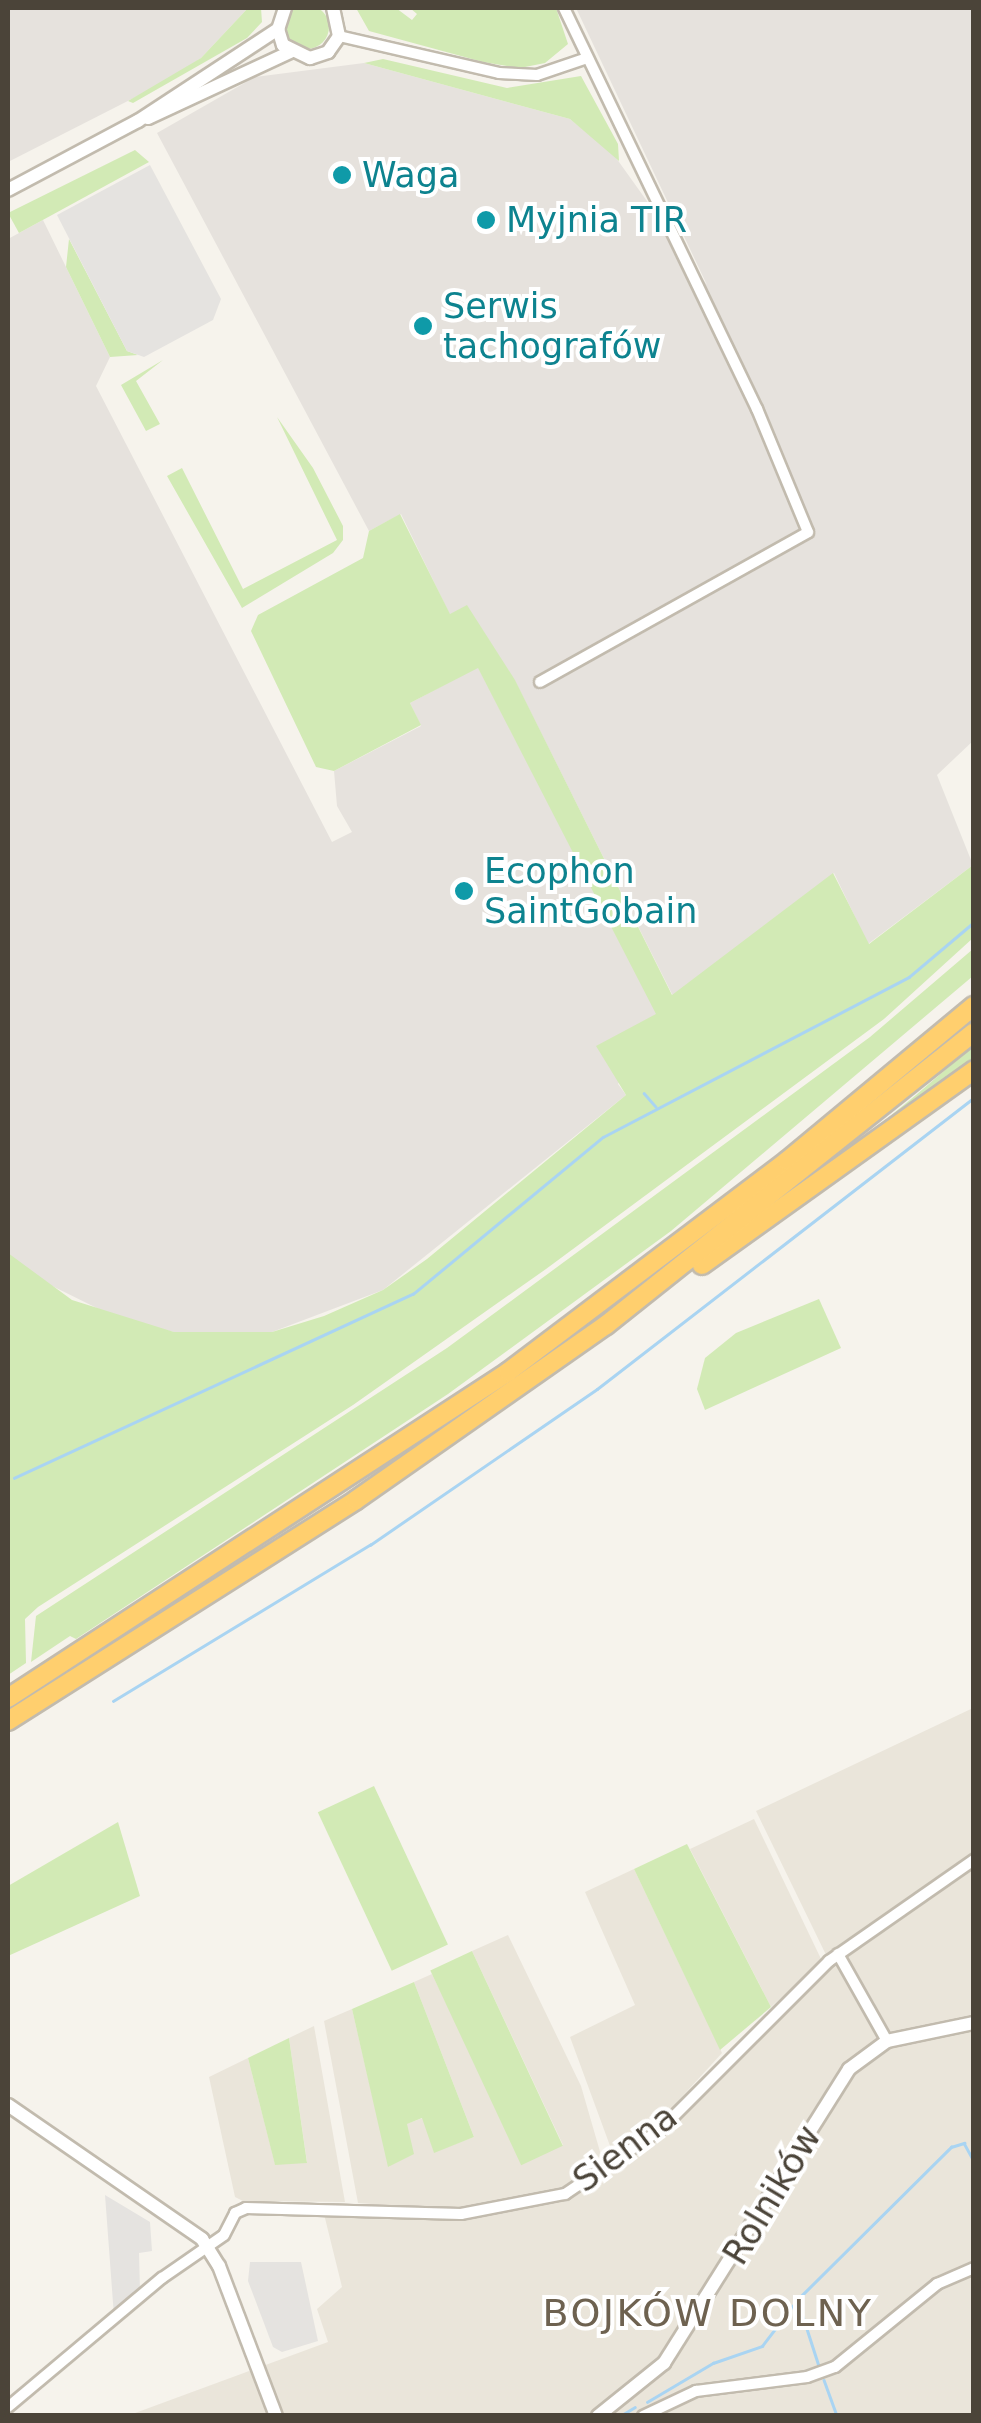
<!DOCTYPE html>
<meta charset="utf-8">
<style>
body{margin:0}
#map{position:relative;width:981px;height:2423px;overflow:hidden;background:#f6f3ec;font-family:"DejaVu Sans",sans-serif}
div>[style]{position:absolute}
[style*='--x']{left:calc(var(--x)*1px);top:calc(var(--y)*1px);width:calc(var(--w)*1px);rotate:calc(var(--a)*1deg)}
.residential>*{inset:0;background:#eae5da}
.industrial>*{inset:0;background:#e6e2dd}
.green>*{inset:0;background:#d2eab5;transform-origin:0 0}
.round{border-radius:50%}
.parking>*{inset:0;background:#e5e3e0}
.stream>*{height:2.5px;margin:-1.25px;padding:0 1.25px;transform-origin:1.25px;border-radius:1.25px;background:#a9d4f2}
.roads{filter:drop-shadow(2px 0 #c2bbae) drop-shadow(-2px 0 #c2bbae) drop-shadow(0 2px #c2bbae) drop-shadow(0 -2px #c2bbae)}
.minor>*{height:10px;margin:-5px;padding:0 5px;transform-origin:5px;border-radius:5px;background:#fff}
.tertiary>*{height:12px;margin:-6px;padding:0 6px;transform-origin:6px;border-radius:6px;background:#fff}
.motorway>*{height:18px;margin:-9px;padding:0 9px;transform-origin:9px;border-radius:9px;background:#ffcf6e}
.dots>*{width:28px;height:28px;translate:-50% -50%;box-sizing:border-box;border:5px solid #fff;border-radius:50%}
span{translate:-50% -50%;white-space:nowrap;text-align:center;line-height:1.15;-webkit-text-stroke:8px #fff;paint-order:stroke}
.culture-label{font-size:35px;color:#0d838f}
.left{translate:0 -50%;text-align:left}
.street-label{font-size:35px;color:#4b4439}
.neighbourhood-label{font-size:38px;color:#6e6250;letter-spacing:2.5px}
.frame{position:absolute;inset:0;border:10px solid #4b4439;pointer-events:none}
</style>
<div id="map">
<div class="residential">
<div style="clip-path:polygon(973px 1708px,973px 2415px,127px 2416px,328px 2342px,317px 2309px,342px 2287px,322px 2206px,461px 2214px,550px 2202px,660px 2130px,829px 1961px,756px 1811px)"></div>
<div style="clip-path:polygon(754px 1819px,822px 1961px,771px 2007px,690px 1849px)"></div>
<div style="clip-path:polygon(634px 1869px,722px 2053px,657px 2124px,613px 2154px,570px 2037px,635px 2005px,585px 1892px)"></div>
<div style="clip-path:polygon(508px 1935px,581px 2086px,603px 2162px,552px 2195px,456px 2210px,358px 2203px,324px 2021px,352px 2009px,389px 2167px,406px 2124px,423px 2118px,434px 2152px,474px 2137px,414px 1982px,432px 1974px,523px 2161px,563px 2145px,472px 1951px)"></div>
<div style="clip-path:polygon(314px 2026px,345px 2202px,243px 2201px,235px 2197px,209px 2077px,248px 2058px,275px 2164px,307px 2162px,289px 2038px)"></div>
</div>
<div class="industrial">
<div style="clip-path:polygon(8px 8px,248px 8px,201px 58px,171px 79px,8px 162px)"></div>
<div style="clip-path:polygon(576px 8px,973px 8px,974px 740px,937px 775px,973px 865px,868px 944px,834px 873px,673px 996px,515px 681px,467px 606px,450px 615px,401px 514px,369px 531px,157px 133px,255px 77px,364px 63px,570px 119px,614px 155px,707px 285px)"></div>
<div style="clip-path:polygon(43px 220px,110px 357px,96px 386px,332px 842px,352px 832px,337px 806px,334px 771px,421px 726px,410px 703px,478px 667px,657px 1014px,618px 1084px,626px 1095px,383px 1290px,272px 1332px,174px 1332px,121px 1320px,30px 1275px,8px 1253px,8px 239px)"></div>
</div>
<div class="green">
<div class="round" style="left:285px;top:5px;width:44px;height:44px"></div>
<div style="clip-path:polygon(248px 8px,261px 8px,262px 22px,247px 38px,133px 103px,128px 101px,201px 58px)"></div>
<div style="clip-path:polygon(356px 8px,396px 8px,412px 20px,417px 14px,410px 8px,556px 8px,568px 44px,545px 63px,520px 68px,483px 62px,369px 31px)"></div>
<div style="clip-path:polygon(383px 59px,507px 88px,581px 76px,618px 144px,619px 161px,570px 119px,364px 63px)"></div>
<div style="clip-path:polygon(135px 150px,149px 162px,19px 233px,8px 213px)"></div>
<div style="clip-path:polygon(69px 239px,127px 351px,138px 355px,110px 357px,66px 267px)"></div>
<div style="clip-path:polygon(163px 360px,136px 381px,160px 424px,146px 431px,121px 385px)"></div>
<div style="clip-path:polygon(277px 417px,313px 468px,343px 526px,343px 540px,333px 553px,242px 608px,167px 476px,182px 468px,243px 589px,337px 540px)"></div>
<div style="clip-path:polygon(400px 514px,450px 614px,467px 605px,515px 680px,672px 995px,833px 873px,869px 944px,973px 865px,973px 938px,884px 1019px,546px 1269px,353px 1405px,38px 1607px,25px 1619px,26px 1663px,8px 1675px,8px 1253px,72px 1300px,174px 1332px,272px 1332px,324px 1316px,383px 1290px,427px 1259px,626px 1095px,596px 1046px,656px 1014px,478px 668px,410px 703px,421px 725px,334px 771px,316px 767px,251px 631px,258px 615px,363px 558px,369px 531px)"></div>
<div style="clip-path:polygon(973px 949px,973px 976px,671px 1231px,448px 1394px,76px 1639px,70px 1636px,31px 1662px,36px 1616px,447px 1348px,870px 1037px)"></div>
<div style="clip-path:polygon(973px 1046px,973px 1060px,857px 1143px,916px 1095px)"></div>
<div style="clip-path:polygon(819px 1299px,841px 1348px,705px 1410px,697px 1389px,705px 1358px,736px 1333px)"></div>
<div style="left:374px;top:1786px;width:175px;height:62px;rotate:65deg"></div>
<div style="clip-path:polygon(118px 1822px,140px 1896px,8px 1956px,8px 1886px)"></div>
<div style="clip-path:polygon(687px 1844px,771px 2007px,720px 2050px,634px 1869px)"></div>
<div style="left:472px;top:1951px;width:215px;height:46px;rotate:65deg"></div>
<div style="clip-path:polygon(414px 1982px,474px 2137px,434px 2153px,422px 2118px,407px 2124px,414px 2154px,388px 2167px,352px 2009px)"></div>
<div style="clip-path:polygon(289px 2038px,307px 2163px,275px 2165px,248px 2058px)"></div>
</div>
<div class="parking">
<div style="clip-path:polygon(150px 165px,221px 299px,213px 320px,144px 357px,127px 351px,57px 215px)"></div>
<div style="clip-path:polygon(105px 2195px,150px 2222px,152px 2251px,139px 2253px,140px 2290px,114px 2316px)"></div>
<div style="clip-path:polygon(250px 2262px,301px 2262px,318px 2341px,282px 2352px,273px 2347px,248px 2281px)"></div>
</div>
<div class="stream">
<div style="--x:644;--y:1093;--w:18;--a:49"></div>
<div style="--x:14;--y:1478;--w:439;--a:-24.8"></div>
<div style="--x:413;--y:1294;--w:246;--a:-39.6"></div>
<div style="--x:603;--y:1137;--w:345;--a:-27.6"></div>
<div style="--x:909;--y:977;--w:85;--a:-40.2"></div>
<div style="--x:113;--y:1701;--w:301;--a:-31.3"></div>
<div style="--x:370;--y:1545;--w:275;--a:-34.5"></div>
<div style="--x:597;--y:1389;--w:476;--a:-37.7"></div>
<div style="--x:798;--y:2301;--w:68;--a:72.1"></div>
<div style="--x:824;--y:2380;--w:38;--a:70"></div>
<div style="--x:647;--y:2402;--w:77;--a:-30.6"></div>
<div style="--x:713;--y:2363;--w:52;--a:-19.1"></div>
<div style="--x:762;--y:2346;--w:59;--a:-52.5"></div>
<div style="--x:798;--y:2299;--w:216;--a:-44.8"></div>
<div style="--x:951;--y:2147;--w:14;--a:-17"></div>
<div style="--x:964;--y:2143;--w:21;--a:61"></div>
<div style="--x:620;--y:2416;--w:17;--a:-31"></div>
</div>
<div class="roads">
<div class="minor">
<div style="--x:339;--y:36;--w:164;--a:13"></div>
<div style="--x:499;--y:73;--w:38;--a:3"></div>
<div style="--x:537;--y:75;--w:53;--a:-18.8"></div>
<div style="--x:540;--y:682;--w:307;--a:-29.2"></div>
<div style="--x:808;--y:532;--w:133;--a:-112.5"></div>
<div style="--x:757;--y:409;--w:445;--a:-115.7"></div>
<div style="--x:838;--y:1954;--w:100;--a:60.6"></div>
<div style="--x:8;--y:2407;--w:201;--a:-40"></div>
<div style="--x:162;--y:2278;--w:75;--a:-34.7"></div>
<div style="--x:224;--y:2235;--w:25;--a:-63"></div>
<div style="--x:235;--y:2213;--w:12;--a:-24"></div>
<div style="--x:246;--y:2208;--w:215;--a:1.6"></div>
<div style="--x:461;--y:2214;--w:106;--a:-10.9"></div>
<div style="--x:565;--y:2194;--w:115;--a:-34"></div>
<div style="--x:660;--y:2130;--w:239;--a:-45"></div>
<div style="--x:829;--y:1961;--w:177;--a:-34.9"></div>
<div style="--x:643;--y:2416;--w:59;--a:-25.3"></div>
<div style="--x:696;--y:2391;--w:112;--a:-7.2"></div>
<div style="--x:807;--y:2377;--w:30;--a:-20"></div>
<div style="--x:835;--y:2367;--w:132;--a:-39.1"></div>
<div style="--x:937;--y:2284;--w:40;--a:-23.4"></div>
</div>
<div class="tertiary">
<div style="--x:285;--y:8;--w:22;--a:108"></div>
<div style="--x:278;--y:29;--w:17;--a:73"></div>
<div style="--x:283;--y:45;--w:30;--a:26"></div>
<div style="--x:310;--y:58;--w:19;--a:-18"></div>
<div style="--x:328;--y:52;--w:19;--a:-55"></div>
<div style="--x:339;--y:36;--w:29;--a:-102"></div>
<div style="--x:148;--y:118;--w:157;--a:-24.9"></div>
<div style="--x:8;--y:190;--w:147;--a:-28"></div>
<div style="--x:138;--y:121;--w:168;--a:-33.3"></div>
<div style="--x:8;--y:2105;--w:236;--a:34.6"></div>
<div style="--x:202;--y:2239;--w:32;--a:58"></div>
<div style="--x:219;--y:2266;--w:160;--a:69.2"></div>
<div style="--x:598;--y:2416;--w:85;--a:-38.8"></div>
<div style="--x:664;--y:2363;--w:347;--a:-57.8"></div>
<div style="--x:849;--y:2069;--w:47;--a:-36.4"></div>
<div style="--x:887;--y:2041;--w:89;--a:-11.7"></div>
</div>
<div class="motorway">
<div style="--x:702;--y:1265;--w:335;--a:-35.6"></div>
<div style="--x:8;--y:1698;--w:597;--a:-33.1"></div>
<div style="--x:508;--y:1372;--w:350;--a:-37.1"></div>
<div style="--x:787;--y:1161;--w:243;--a:-39.7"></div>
<div style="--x:8;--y:1721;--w:412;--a:-32.4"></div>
<div style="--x:356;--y:1500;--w:305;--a:-35"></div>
<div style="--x:606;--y:1325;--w:470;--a:-38.5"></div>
</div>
</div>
<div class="dots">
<div style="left:342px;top:175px;background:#0f9aa8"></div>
<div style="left:486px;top:220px;background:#0f9aa8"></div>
<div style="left:423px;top:326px;background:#0f9aa8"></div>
<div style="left:464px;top:891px;background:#0f9aa8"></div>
</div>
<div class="culture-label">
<span class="left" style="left:362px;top:175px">Waga</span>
<span class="left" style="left:506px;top:220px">Myjnia TIR</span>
<span class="left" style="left:443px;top:326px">Serwis<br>tachografów</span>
<span class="left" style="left:484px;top:891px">Ecophon<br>SaintGobain</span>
</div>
<div class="street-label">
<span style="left:625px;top:2148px;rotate:-37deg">Sienna</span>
<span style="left:772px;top:2195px;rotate:-59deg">Rolników</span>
</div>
<div class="neighbourhood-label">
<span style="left:708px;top:2314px">BOJKÓW DOLNY</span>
</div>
<div class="frame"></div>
</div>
